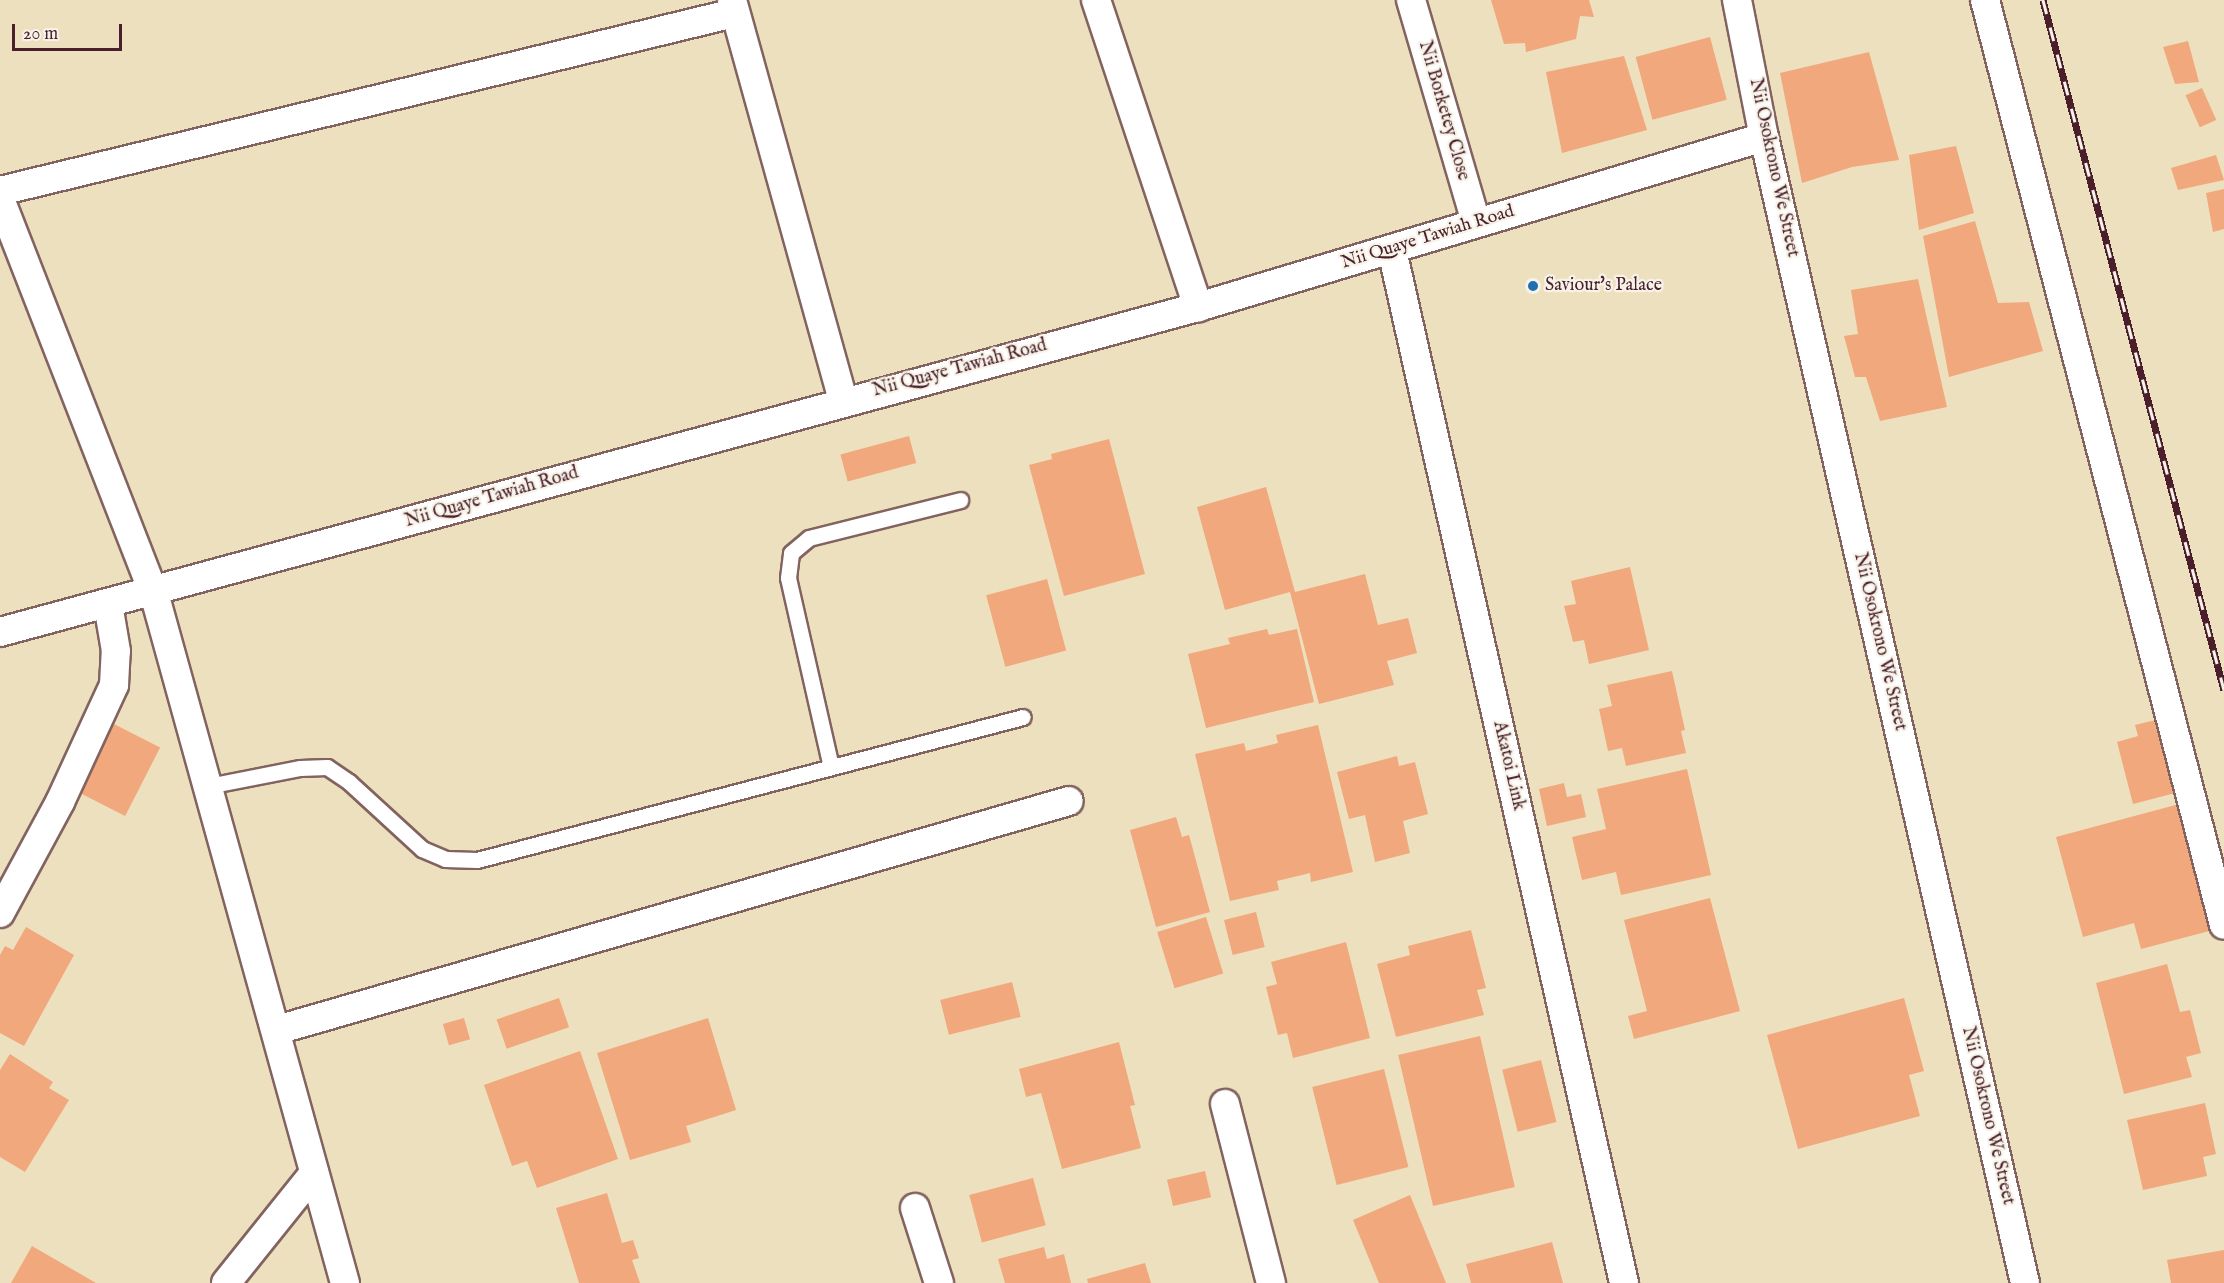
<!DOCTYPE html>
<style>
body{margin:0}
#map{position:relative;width:2224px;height:1283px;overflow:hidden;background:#ede0bf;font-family:"IM FELL English",serif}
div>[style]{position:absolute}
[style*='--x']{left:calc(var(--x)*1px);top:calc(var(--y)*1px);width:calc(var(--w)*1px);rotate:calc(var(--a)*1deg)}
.building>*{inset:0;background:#f0a87c;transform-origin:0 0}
.roads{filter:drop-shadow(2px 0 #83635f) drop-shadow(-2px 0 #83635f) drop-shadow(0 2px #83635f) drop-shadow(0 -2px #83635f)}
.service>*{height:15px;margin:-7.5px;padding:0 7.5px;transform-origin:7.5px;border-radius:7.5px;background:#fff}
.minor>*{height:28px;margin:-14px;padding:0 14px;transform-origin:14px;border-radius:14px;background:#fff}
.rail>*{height:7px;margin-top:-3.5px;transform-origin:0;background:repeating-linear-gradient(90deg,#f7f3e8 0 14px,#4a1f2b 0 28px);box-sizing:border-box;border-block:2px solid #4a1f2b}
.dots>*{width:16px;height:16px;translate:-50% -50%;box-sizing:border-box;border:3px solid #f7f3e8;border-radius:50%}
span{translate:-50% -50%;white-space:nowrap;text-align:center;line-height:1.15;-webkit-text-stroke:4.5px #f7f3e8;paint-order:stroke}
.street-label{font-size:18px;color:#4a1f2b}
.poi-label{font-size:18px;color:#4a1f2b}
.left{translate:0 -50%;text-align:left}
.scale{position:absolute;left:12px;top:24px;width:110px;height:27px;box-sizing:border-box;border:3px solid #4a1f2b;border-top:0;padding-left:8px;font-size:18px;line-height:21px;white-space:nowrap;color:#4a1f2b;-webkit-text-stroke:4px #f7f3e8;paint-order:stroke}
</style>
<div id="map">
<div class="building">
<div style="clip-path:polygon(1491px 0,1589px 0,1594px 17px,1580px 16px,1576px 39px,1526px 52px,1525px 43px,1504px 44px)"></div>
<div style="left:1710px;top:37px;width:65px;height:77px;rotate:75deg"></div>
<div style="clip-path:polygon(2188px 41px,2199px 82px,2175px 84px,2163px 47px)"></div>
<div style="clip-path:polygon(1869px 52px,1899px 160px,1852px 167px,1802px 183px,1780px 73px)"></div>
<div style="clip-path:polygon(1624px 56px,1647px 130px,1562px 153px,1546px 72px)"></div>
<div style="left:2202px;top:88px;width:35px;height:18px;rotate:66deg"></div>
<div style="clip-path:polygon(1956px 146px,1974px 213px,1919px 230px,1909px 155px)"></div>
<div style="clip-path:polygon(2216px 155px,2224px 180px,2178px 190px,2171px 168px)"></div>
<div style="clip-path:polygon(2224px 189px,2224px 229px,2213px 232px,2206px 193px)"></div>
<div style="clip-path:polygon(1975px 221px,1998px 303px,2029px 302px,2043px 351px,1949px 377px,1923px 236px)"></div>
<div style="clip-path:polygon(1918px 279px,1947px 407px,1880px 421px,1866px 377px,1855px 377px,1844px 336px,1858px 334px,1851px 290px)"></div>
<div style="left:909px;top:436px;width:28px;height:71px;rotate:75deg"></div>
<div style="clip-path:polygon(1109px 439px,1145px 574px,1064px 596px,1029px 465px,1052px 459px,1051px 454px)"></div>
<div style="clip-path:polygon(1266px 487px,1295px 592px,1365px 574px,1378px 625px,1408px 618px,1417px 653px,1387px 661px,1394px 685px,1319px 704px,1290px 592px,1225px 610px,1197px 507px)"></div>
<div style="clip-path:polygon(1630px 567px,1649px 650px,1589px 664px,1584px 640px,1573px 642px,1564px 606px,1576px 604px,1571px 581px)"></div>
<div style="left:1047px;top:579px;width:74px;height:63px;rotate:75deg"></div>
<div style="clip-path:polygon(1267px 629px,1269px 635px,1297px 629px,1314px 702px,1206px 728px,1188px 654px,1230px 644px,1228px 638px)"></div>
<div style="clip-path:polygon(1672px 671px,1685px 730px,1681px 731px,1686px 753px,1626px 766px,1622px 748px,1608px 751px,1599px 709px,1612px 706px,1607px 685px)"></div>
<div style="clip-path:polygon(2160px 719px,2179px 792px,2133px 804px,2117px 742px,2138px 736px,2135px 725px)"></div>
<div style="left:112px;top:723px;width:54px;height:77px;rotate:27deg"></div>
<div style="clip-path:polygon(1318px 725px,1353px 872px,1311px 882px,1310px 873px,1277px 881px,1279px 890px,1230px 901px,1195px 754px,1244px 743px,1246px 751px,1278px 743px,1276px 735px)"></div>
<div style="clip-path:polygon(1397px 756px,1399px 766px,1415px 762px,1428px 814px,1403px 821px,1410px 853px,1375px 862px,1365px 815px,1349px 819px,1337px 772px)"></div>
<div style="clip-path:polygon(1687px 769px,1711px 875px,1621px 895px,1616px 872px,1582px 880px,1572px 837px,1606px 829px,1597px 789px)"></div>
<div style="clip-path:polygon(1564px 783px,1567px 797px,1581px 794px,1586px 817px,1547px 826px,1539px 789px)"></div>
<div style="clip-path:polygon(2183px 803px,2217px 929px,2141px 949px,2134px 923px,2083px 937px,2056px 837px)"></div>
<div style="clip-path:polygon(1176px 817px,1182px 837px,1189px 835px,1210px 912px,1156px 927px,1130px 830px)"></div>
<div style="clip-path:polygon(1710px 898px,1740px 1011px,1634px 1039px,1628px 1016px,1647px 1011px,1624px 920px)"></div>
<div style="left:1256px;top:912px;width:36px;height:33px;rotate:76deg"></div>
<div style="left:1206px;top:917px;width:59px;height:51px;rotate:73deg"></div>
<div style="clip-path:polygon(26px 927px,74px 955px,24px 1046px,0 1033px,0 955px,5px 946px,13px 950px)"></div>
<div style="clip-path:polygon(1471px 930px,1486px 988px,1477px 990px,1484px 1015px,1396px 1037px,1377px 964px,1410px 955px,1408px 946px)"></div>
<div style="clip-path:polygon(1346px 942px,1370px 1038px,1293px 1058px,1287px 1033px,1278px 1035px,1266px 987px,1277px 984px,1271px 962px)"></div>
<div style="clip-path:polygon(2167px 964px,2180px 1012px,2190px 1010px,2201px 1053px,2186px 1057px,2192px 1077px,2124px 1094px,2096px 983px)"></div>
<div style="left:1012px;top:982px;width:36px;height:74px;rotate:76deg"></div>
<div style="left:559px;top:998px;width:31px;height:66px;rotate:71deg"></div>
<div style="clip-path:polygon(1904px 998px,1924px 1071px,1909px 1075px,1920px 1116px,1798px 1149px,1767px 1035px)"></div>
<div style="left:464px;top:1018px;width:22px;height:22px;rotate:74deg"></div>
<div style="clip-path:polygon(708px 1018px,736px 1110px,686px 1126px,691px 1142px,630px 1160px,597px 1053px)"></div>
<div style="left:1480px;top:1036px;width:155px;height:84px;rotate:77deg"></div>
<div style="clip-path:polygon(1119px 1042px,1135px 1105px,1130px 1106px,1141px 1148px,1062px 1169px,1041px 1093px,1026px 1097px,1019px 1069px)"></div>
<div style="clip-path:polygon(580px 1051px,618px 1159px,537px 1188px,527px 1161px,512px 1166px,484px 1085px)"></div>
<div style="clip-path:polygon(10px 1054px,53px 1082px,49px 1088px,69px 1100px,25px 1172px,0 1157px,0 1070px)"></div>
<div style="left:1541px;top:1060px;width:64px;height:40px;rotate:76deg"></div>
<div style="left:1384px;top:1069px;width:101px;height:74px;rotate:76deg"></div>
<div style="clip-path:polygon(2205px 1103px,2216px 1154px,2203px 1157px,2207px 1176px,2143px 1190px,2127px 1120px)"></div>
<div style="left:1205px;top:1171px;width:27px;height:39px;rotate:77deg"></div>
<div style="left:1033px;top:1178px;width:49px;height:66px;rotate:75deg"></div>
<div style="clip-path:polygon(607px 1193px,622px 1243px,633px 1240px,639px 1258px,632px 1260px,640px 1283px,579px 1283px,556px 1208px)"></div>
<div style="clip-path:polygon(1410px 1195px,1446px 1283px,1379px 1283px,1353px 1220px)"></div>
<div style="clip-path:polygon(1552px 1242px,1563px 1283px,1471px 1283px,1466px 1264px)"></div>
<div style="clip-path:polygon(32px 1246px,96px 1283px,11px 1283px)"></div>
<div style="clip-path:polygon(1044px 1247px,1047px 1259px,1064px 1254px,1071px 1283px,1005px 1283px,998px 1259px)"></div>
<div style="clip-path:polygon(2224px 1250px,2224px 1283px,2171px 1283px,2167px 1260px)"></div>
<div style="clip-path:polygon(1145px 1263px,1151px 1283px,1088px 1283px,1087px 1279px)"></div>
</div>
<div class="roads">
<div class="service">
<div style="--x:831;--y:767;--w:194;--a:-102.8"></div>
<div style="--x:788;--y:578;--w:25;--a:-83"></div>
<div style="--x:791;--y:553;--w:23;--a:-40"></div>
<div style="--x:809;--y:538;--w:156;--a:-14.1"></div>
<div style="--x:208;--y:786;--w:94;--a:-11.1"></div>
<div style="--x:300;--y:768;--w:27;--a:-2"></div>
<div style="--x:327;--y:767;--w:27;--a:34"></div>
<div style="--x:349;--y:782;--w:99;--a:42.5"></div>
<div style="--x:422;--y:849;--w:25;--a:23"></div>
<div style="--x:445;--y:859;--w:32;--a:2"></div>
<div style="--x:477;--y:860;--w:564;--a:-14.68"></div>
</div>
<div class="minor">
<div style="--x:732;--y:0;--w:416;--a:74.5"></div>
<div style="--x:1096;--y:0;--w:324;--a:71.6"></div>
<div style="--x:1411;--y:0;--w:231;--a:73.7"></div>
<div style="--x:1737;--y:0;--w:140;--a:78.9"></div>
<div style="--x:1764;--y:137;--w:1175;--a:77.17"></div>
<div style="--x:1985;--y:0;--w:955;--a:75.51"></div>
<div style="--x:0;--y:191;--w:755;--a:-13.63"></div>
<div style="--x:0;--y:199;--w:423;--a:68.7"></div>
<div style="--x:154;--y:593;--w:716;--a:74.53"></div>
<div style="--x:1392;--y:250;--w:1059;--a:77.34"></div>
<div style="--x:0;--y:632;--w:1241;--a:-15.18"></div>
<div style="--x:1198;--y:307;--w:591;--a:-16.72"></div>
<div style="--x:0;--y:913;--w:126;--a:-61.6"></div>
<div style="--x:60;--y:802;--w:129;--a:-65.2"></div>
<div style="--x:114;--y:685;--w:34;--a:-87"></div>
<div style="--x:116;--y:651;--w:48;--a:-99.7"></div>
<div style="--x:277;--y:1030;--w:824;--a:-16.13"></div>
<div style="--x:1225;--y:1104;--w:185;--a:75.6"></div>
<div style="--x:915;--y:1208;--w:79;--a:72.3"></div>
<div style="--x:226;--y:1283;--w:141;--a:-51.3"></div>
</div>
</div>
<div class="rail">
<div style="--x:2043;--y:0;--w:713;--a:75.3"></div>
</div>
<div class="dots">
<div style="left:1533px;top:286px;background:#1f6fb2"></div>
</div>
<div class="street-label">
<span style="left:1443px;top:111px;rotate:74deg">Nii Borketey Close</span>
<span style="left:1773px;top:168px;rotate:78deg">Nii Osokrono We Street</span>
<span style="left:1428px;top:238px;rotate:-17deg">Nii Quaye Tawiah Road</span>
<span style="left:960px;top:369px;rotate:-15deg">Nii Quaye Tawiah Road</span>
<span style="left:492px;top:498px;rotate:-16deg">Nii Quaye Tawiah Road</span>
<span style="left:1879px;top:642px;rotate:77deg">Nii Osokrono We Street</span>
<span style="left:1508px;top:766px;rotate:77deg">Akatoi Link</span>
<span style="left:1987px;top:1116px;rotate:77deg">Nii Osokrono We Street</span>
</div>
<div class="poi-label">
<span class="left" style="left:1545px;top:286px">Saviour's Palace</span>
</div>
<div class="scale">20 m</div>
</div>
